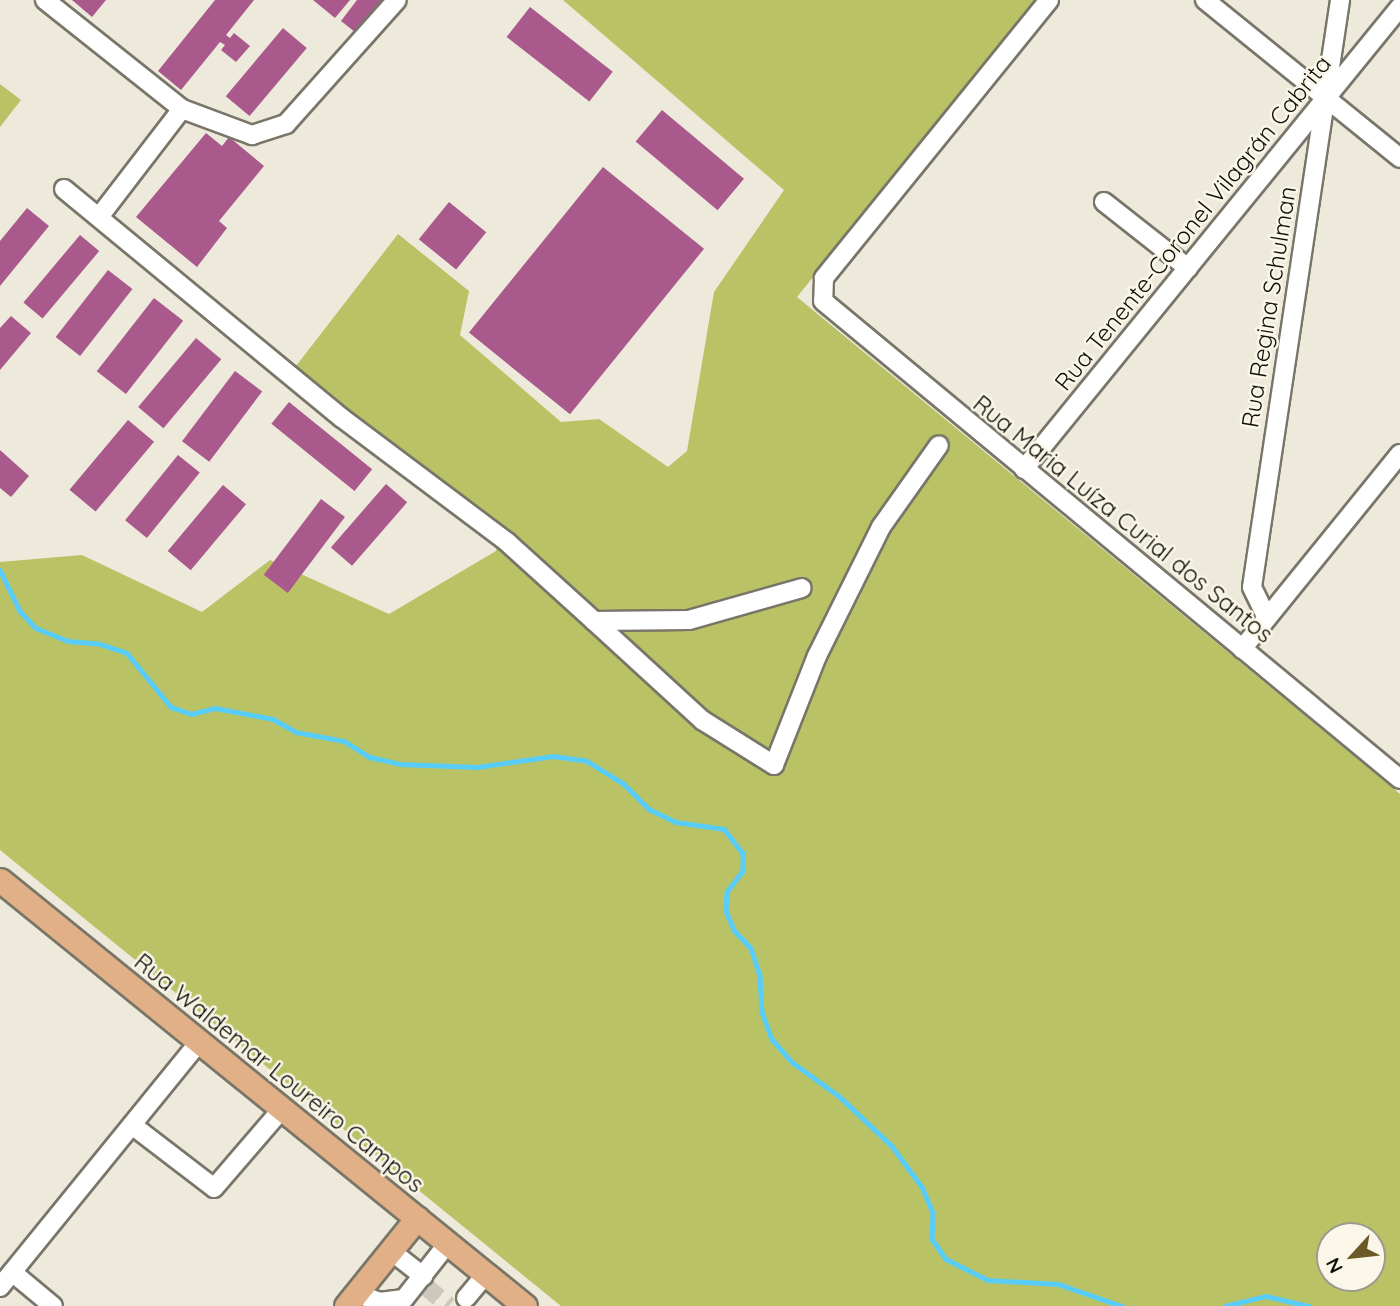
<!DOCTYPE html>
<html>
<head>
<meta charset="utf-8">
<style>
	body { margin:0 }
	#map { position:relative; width:1400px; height:1306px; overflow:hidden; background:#ede9db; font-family:Quicksand,sans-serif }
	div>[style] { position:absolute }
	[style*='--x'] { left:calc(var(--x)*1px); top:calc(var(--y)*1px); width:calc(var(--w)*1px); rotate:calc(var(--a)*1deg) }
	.green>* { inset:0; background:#b9c365 }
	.stream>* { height:4.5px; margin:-2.25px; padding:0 2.25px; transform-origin:2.25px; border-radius:2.25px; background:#58cdf9 }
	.building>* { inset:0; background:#a9598c; transform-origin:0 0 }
	.minor-tunnel>* { height:18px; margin-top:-9px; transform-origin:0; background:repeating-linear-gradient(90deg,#ccc8bc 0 18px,transparent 0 27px) }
	.roads { filter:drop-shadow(2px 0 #797669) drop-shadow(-2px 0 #797669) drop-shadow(0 2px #797669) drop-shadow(0 -2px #797669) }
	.minor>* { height:18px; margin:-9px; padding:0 9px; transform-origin:9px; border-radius:9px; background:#fff }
	.major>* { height:23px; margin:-11.5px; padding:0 11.5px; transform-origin:11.5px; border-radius:11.5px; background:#e1b087 }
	span { translate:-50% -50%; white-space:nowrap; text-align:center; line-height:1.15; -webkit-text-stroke:5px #faf6e8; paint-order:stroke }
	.street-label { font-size:24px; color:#100f0a }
	.north { position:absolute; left:1316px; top:1222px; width:70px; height:70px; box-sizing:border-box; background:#faf6e8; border:2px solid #9c9a8f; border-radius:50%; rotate:243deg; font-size:19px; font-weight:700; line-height:28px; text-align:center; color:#100f0a }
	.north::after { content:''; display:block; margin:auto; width:24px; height:32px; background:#6c5928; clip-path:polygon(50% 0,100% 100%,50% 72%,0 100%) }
</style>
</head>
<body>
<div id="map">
	<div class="green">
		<i style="clip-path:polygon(evenodd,563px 0,1036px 0,797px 297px,1400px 794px,1400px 1306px,561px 1306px,0 850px,0 562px,82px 555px,202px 612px,270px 560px,389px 614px,496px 551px,497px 539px,286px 379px,398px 234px,469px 291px,460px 335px,561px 422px,599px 419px,668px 467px,687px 451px,714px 292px,784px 190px,563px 0,1330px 1236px,1372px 1236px,1372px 1278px,1330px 1278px,1330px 1236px)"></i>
		<i style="clip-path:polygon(0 84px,21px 100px,0 127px)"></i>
	</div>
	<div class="stream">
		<i style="--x:0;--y:570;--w:46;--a:64"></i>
		<i style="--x:20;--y:611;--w:23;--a:47"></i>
		<i style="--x:36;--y:628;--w:35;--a:22"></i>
		<i style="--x:68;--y:641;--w:32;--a:5"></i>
		<i style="--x:100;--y:644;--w:28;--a:18"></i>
		<i style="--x:127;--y:653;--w:70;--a:50.8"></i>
		<i style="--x:171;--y:707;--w:21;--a:19"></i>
		<i style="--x:191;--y:714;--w:25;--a:-14"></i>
		<i style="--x:215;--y:708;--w:59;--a:10.7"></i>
		<i style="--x:273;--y:719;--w:26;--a:29"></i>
		<i style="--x:296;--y:732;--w:49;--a:10.6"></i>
		<i style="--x:344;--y:741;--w:31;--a:32"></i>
		<i style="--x:370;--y:757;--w:31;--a:13"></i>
		<i style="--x:400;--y:764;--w:77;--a:2.2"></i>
		<i style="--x:477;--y:767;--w:77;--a:-8.2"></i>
		<i style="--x:553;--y:756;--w:34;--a:8"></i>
		<i style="--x:587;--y:761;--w:44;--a:31.9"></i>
		<i style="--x:624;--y:784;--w:35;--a:45"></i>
		<i style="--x:649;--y:809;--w:30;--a:26"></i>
		<i style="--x:676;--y:822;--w:49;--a:8.3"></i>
		<i style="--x:724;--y:829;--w:31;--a:52"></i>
		<i style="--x:743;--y:853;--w:18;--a:90"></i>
		<i style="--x:743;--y:871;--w:26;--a:127"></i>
		<i style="--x:727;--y:892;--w:19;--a:93"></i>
		<i style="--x:726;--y:911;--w:21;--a:67"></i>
		<i style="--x:734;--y:930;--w:25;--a:47"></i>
		<i style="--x:751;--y:948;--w:28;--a:72"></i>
		<i style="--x:760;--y:975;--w:37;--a:87"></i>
		<i style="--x:762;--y:1012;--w:29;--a:70"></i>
		<i style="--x:772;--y:1039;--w:30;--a:49"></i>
		<i style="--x:792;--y:1062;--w:58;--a:35.9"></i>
		<i style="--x:839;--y:1096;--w:73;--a:43.3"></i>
		<i style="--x:892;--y:1146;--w:51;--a:53.8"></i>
		<i style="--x:922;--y:1187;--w:28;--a:67"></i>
		<i style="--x:933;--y:1213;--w:26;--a:92"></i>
		<i style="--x:932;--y:1239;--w:24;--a:55"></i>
		<i style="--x:946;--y:1259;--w:47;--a:26.6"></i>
		<i style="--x:988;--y:1280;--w:70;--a:3.3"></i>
		<i style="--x:1058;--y:1284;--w:68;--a:19"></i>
		<i style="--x:1225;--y:1306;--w:42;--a:-13.7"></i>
		<i style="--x:1266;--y:1296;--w:44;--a:13.1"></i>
	</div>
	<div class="building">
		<i style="clip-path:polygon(72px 0,106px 0,92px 17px)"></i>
		<i style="clip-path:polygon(215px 0,254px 0,226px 35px,230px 38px,234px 33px,250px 46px,236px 62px,221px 50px,225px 45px,220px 42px,181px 90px,158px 71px)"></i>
		<i style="clip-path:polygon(313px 0,350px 0,335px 18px)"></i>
		<i style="clip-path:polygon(357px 0,389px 0,360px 36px,341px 21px)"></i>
		<i style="left:530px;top:7px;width:105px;height:38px;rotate:38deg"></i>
		<i style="left:283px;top:28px;width:31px;height:89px;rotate:40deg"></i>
		<i style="left:662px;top:110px;width:107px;height:41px;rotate:40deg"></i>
		<i style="clip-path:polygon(206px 133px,222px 146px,229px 137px,264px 166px,219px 221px,227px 228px,197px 267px,136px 217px)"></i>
		<i style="left:603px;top:167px;width:130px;height:213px;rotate:39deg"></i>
		<i style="left:449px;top:202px;width:48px;height:48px;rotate:39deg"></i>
		<i style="clip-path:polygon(27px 208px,49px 226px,0 286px,0 241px)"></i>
		<i style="left:80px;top:235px;width:25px;height:88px;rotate:40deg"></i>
		<i style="left:108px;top:270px;width:31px;height:85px;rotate:38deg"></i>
		<i style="left:154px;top:298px;width:37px;height:93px;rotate:38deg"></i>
		<i style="clip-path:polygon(11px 316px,31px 333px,0 370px,0 328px)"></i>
		<i style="left:196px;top:338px;width:33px;height:90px;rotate:40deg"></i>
		<i style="left:235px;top:371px;width:34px;height:88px;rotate:37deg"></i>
		<i style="left:289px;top:402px;width:107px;height:28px;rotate:39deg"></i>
		<i style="left:128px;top:420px;width:34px;height:91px;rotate:40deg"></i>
		<i style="clip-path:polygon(0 450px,29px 476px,11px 497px,0 488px)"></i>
		<i style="left:178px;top:455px;width:28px;height:84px;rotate:39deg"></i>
		<i style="left:386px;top:484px;width:28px;height:84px;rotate:41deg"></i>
		<i style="left:223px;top:485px;width:30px;height:86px;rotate:40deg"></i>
		<i style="left:321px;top:499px;width:30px;height:95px;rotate:37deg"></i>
	</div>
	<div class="minor-tunnel">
		<i style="--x:425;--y:1286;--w:31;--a:40"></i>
	</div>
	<div class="roads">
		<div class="minor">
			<i style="--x:45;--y:0;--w:175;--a:38.5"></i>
			<i style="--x:182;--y:109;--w:75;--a:20.4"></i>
			<i style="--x:252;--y:135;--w:36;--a:-18"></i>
			<i style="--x:286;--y:124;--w:166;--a:-48.2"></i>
			<i style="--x:1049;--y:0;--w:358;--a:129"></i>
			<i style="--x:824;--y:278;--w:23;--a:92"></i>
			<i style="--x:823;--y:301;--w:749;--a:39.64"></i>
			<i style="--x:1205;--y:0;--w:251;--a:39"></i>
			<i style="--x:64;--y:189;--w:360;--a:39.5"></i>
			<i style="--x:342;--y:418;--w:206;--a:36.9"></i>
			<i style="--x:507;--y:542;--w:118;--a:42.2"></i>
			<i style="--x:594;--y:621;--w:95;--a:-0.6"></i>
			<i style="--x:689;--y:620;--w:117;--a:-15.8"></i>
			<i style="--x:1104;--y:202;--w:107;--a:38.2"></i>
			<i style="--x:99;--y:217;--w:136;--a:-52.5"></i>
			<i style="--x:1024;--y:469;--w:596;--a:-50.86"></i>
			<i style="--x:1267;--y:618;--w:34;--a:-116"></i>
			<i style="--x:1252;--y:587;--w:594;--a:-81.47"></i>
			<i style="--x:594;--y:621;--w:147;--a:42.5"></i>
			<i style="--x:702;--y:720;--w:85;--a:32"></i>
			<i style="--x:774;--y:765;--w:117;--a:-68.5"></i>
			<i style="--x:817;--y:656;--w:144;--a:-63.6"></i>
			<i style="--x:881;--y:527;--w:100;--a:-54.7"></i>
			<i style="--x:1242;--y:649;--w:251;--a:-51"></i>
			<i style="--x:132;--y:1125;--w:103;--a:37.5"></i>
			<i style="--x:214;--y:1188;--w:104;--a:-49.3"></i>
			<i style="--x:391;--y:1251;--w:41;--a:38"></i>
			<i style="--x:12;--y:1272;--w:53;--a:39.7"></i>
			<i style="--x:0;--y:1287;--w:316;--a:-50.9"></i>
			<i style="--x:356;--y:1293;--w:25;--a:21"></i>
			<i style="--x:379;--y:1302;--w:25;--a:-7"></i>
			<i style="--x:404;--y:1299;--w:71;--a:-51.8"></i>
			<i style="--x:466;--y:1298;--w:31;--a:-50"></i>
		</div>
		<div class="major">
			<i style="--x:0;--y:880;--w:676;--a:39.06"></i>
			<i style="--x:346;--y:1306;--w:113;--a:-51.1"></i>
		</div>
	</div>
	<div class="street-label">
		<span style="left:1193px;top:223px;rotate:-51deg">Rua Tenente-Coronel Vilagrán Cabrita</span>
		<span style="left:1269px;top:307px;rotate:-81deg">Rua Regina Schulman</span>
		<span style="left:1123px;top:519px;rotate:39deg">Rua Maria Luíza Curial dos Santos</span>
		<span style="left:279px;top:1073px;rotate:39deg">Rua Waldemar Loureiro Campos</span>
	</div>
	<div class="north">N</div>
</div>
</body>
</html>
